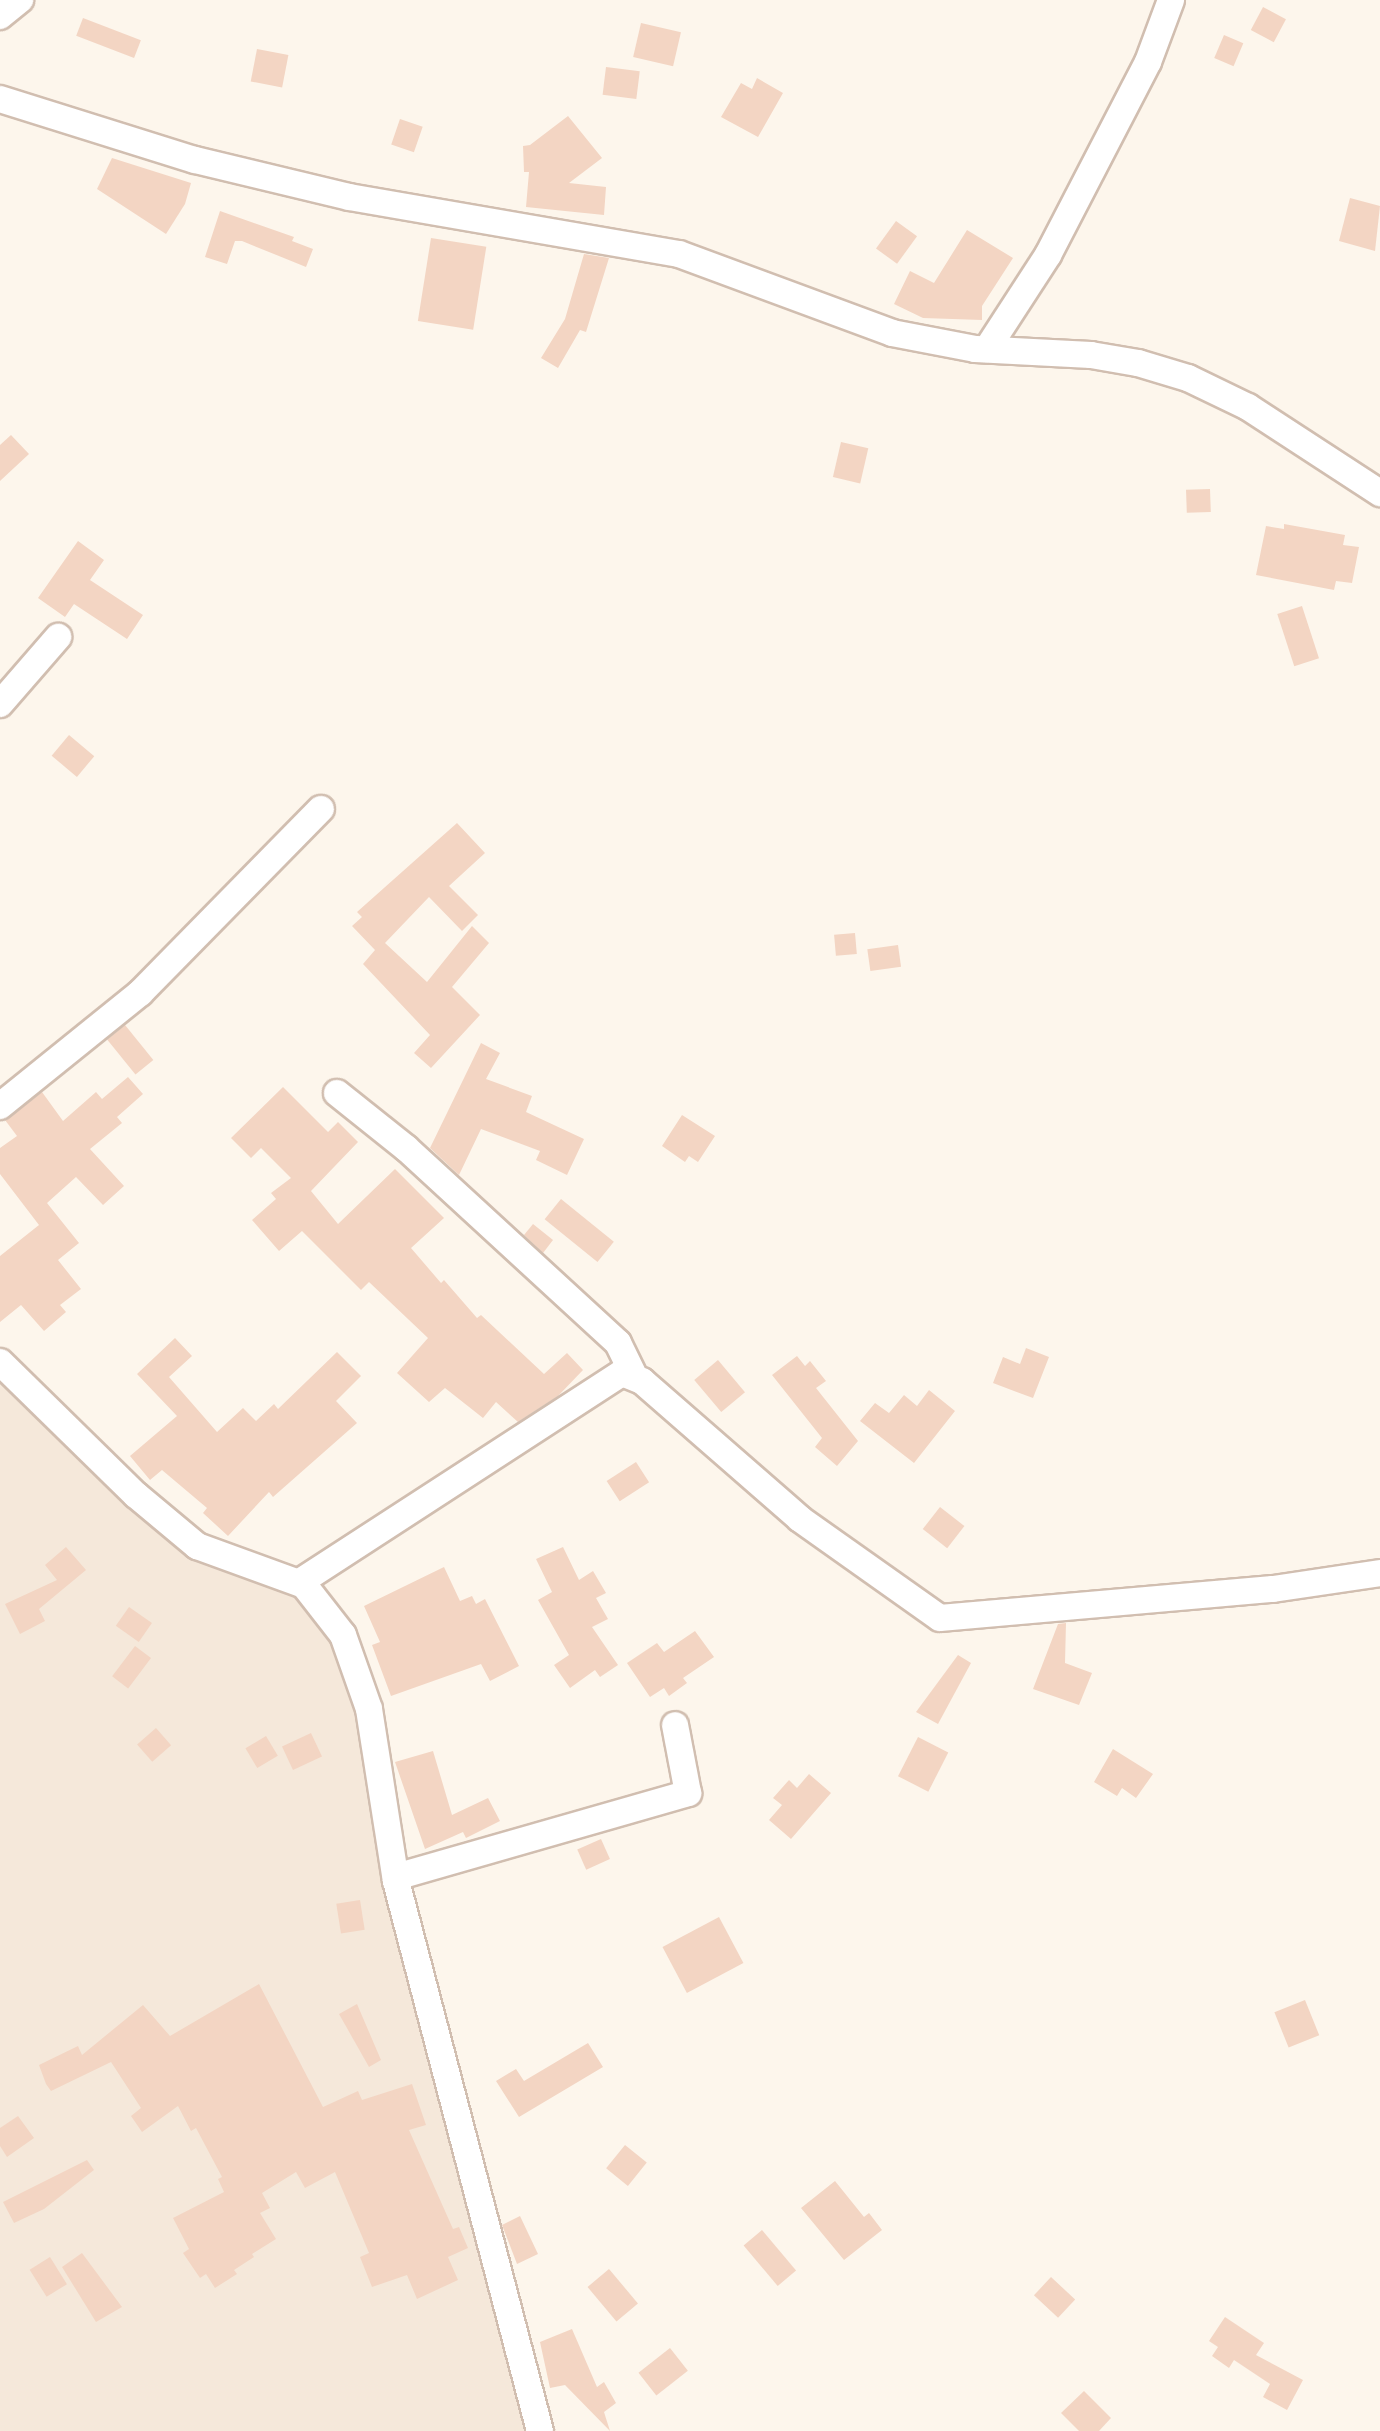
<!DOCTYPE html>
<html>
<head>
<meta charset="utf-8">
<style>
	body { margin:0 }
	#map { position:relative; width:1380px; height:2431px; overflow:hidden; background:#fdf6ec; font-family:Figtree,sans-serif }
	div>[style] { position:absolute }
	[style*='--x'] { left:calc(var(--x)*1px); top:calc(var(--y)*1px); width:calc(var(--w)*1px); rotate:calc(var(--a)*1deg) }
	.residential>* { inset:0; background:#f5e8da }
	.building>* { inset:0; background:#f3d5c3; transform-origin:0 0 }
	.roads { filter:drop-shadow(2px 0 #d1beb0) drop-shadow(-2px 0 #d1beb0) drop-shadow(0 2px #d1beb0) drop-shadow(0 -2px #d1beb0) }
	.street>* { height:26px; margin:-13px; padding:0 13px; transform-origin:13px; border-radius:13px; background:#fff }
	span { translate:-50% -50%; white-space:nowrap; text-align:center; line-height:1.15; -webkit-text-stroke:5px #fffaf3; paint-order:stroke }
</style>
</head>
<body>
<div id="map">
	<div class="residential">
		<i style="clip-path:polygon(0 1367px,137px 1502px,300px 1586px,341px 1638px,536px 2431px,0 2431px)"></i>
	</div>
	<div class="building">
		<i style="left:1263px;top:7px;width:26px;height:26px;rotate:28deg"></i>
		<i style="left:83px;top:18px;width:62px;height:19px;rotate:21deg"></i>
		<i style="left:641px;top:23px;width:41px;height:35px;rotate:13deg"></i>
		<i style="left:1224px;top:35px;width:21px;height:25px;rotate:23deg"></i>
		<i style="left:257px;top:49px;width:32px;height:33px;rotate:11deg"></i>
		<i style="left:606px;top:67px;width:34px;height:28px;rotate:7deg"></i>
		<i style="clip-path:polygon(757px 78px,783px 93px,758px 137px,721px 117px,741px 83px,752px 89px)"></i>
		<i style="clip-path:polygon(568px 116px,602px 158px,569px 183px,606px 187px,604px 215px,526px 207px,529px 172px,524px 172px,523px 146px,530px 145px)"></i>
		<i style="left:400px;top:119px;width:24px;height:27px;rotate:19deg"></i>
		<i style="clip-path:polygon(112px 158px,191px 183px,185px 204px,166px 234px,97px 189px)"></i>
		<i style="clip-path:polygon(1350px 198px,1380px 206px,1375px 251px,1339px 241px)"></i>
		<i style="clip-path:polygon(220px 211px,294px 237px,292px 241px,313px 249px,306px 267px,242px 241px,235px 241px,227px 264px,205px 257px)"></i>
		<i style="left:896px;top:221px;width:26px;height:34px;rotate:36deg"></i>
		<i style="clip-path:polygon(967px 230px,1013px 258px,982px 306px,982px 320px,923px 318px,894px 304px,910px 271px,934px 283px)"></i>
		<i style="left:431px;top:238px;width:56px;height:84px;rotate:9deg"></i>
		<i style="clip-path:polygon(584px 254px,609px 258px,586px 332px,580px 330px,558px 368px,541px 358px,565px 319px)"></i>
		<i style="clip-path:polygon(11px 435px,29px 454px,0 481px,0 445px)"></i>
		<i style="left:841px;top:442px;width:28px;height:36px;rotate:13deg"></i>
		<i style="left:1210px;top:489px;width:23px;height:24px;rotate:88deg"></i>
		<i style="clip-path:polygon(1284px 524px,1345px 535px,1343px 545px,1359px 547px,1352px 583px,1336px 581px,1334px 590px,1256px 575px,1266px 526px,1284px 529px)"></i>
		<i style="clip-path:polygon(78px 541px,104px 560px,90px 580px,143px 615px,127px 639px,74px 604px,65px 617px,38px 598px)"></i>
		<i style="left:1302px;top:606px;width:55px;height:26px;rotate:72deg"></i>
		<i style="left:69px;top:735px;width:33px;height:27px;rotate:40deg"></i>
		<i style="clip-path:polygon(457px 823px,485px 853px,449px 886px,478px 915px,462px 931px,429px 897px,385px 943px,427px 982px,472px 926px,489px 943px,452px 987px,480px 1015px,431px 1068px,414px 1053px,430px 1035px,363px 964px,375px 950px,352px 926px,362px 917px,357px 912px)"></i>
		<i style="left:855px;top:933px;width:21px;height:21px;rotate:85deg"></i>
		<i style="left:898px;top:945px;width:22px;height:31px;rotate:82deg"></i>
		<i style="left:125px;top:1025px;width:45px;height:23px;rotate:51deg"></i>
		<i style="clip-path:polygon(481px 1043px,500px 1053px,486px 1079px,532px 1096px,526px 1112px,584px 1139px,567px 1175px,536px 1160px,540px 1151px,481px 1129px,459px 1175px,430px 1148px)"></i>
		<i style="clip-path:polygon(128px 1077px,143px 1094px,117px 1117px,122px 1123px,90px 1149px,124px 1186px,103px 1205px,76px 1177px,47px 1203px,79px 1243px,58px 1260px,81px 1289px,60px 1305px,66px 1312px,44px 1331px,21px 1305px,0 1322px,0 1256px,39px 1225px,0 1174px,0 1148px,17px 1136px,5px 1120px,42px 1092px,63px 1121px,96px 1092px,102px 1099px)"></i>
		<i style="clip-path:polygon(283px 1087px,328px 1132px,338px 1122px,358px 1142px,311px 1191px,338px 1224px,395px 1169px,444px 1218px,411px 1248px,441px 1283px,444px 1280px,477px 1318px,481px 1315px,544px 1374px,567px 1353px,583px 1370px,558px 1396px,518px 1422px,496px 1402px,483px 1418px,445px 1388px,429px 1402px,397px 1373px,428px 1338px,369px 1282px,361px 1290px,302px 1231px,279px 1251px,252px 1220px,276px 1199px,271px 1193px,291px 1178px,261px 1148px,251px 1158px,231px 1138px)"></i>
		<i style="clip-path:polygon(682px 1115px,715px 1136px,698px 1162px,689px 1156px,685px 1162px,662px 1146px)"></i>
		<i style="left:561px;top:1199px;width:68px;height:26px;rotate:39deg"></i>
		<i style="clip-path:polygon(533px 1224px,553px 1240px,543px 1253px,524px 1235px)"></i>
		<i style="clip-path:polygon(175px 1338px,192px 1356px,169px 1377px,217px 1432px,243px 1408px,256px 1421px,274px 1404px,278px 1409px,337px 1352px,361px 1376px,336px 1401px,357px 1423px,273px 1497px,269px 1492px,228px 1536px,203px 1513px,207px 1508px,162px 1470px,150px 1480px,130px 1456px,177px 1416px,137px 1374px)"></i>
		<i style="clip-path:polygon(1026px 1348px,1049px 1357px,1033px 1398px,993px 1383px,1003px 1357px,1020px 1364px)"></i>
		<i style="clip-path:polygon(797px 1356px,805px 1366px,810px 1361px,826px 1381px,816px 1388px,858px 1441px,837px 1466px,815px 1447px,822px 1438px,772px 1375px)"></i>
		<i style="left:718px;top:1360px;width:42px;height:31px;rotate:50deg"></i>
		<i style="clip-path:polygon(929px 1390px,955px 1411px,914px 1463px,860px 1421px,875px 1403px,889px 1413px,904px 1395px,917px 1406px)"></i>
		<i style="left:636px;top:1462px;width:24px;height:35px;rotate:57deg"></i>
		<i style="left:940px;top:1507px;width:31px;height:28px;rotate:38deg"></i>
		<i style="clip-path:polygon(66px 1547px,86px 1570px,39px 1609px,45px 1621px,20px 1634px,5px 1604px,57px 1580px,45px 1565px)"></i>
		<i style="clip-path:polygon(563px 1547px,579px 1580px,593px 1571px,606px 1593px,596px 1598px,608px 1619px,592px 1627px,618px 1665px,600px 1677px,595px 1670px,570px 1688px,554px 1665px,569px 1655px,538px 1600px,552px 1592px,536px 1559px)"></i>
		<i style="clip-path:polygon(444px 1567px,460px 1601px,472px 1596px,476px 1604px,485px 1599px,519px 1666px,490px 1681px,481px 1664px,391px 1696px,372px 1645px,380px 1642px,364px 1606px)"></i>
		<i style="left:129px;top:1607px;width:28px;height:23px;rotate:35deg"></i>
		<i style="clip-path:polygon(1066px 1623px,1065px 1663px,1092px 1673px,1079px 1705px,1033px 1689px,1058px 1624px)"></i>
		<i style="clip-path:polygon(695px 1631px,714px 1657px,683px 1678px,687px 1683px,669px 1696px,664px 1688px,650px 1697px,627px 1663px,657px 1643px,664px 1652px)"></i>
		<i style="left:135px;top:1646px;width:20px;height:38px;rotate:37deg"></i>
		<i style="clip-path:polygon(958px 1655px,971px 1663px,938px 1724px,916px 1712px)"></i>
		<i style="left:156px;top:1728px;width:23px;height:25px;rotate:49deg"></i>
		<i style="left:311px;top:1733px;width:26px;height:32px;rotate:65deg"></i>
		<i style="left:266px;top:1736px;width:23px;height:24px;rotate:59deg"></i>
		<i style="left:918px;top:1737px;width:34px;height:44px;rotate:27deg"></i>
		<i style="clip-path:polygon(1113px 1749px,1153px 1774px,1136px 1798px,1122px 1788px,1117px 1796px,1094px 1782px)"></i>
		<i style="clip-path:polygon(433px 1751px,452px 1815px,488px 1798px,500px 1821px,466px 1838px,463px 1832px,425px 1849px,395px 1762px)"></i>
		<i style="clip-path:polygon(809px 1774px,831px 1793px,791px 1839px,769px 1820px,782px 1805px,773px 1798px,789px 1780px,797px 1788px)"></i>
		<i style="left:601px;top:1839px;width:22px;height:26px;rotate:66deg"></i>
		<i style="left:360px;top:1900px;width:30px;height:24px;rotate:81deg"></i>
		<i style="left:719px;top:1917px;width:52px;height:64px;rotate:62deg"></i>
		<i style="clip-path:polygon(259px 1984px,323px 2107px,358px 2091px,362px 2100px,412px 2084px,426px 2125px,409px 2130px,453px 2229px,459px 2227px,468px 2248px,448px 2257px,458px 2280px,417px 2299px,407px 2275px,372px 2287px,360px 2257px,369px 2253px,335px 2172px,305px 2188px,296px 2172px,262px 2193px,270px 2208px,260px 2213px,276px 2239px,252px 2254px,254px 2257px,234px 2270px,237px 2274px,215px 2288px,206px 2274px,200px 2278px,183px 2253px,189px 2249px,173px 2218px,224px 2192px,218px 2179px,222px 2177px,196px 2128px,191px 2131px,178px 2106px,142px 2132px,131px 2116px,141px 2108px,111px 2062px,51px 2091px,46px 2084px,39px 2065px,78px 2046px,82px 2055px,143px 2005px,170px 2036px)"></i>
		<i style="left:1305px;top:2000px;width:38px;height:33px;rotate:68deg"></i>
		<i style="clip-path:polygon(357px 2004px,381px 2060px,369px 2067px,339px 2014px)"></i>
		<i style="clip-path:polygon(588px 2043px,603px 2067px,519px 2117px,496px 2081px,516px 2069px,524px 2081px)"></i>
		<i style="clip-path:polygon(18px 2116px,34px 2138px,7px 2157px,0 2146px,0 2128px)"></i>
		<i style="left:625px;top:2145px;width:28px;height:30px;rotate:39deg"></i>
		<i style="clip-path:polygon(87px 2160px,94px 2170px,44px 2209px,14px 2223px,3px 2202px)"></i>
		<i style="clip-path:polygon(835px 2181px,864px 2217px,869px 2213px,882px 2230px,844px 2260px,801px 2208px)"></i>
		<i style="clip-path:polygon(520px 2216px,538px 2254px,517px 2264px,502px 2225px)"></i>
		<i style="left:762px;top:2230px;width:53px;height:24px;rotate:50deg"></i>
		<i style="clip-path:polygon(82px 2253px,122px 2307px,96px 2322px,62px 2267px)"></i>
		<i style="left:50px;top:2257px;width:32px;height:24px;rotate:58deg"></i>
		<i style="left:609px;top:2269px;width:45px;height:28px;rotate:50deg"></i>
		<i style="left:1051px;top:2277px;width:33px;height:25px;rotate:43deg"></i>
		<i style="clip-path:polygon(1225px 2317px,1264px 2343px,1256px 2355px,1303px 2380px,1287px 2410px,1263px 2397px,1270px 2384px,1234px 2360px,1229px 2368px,1212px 2356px,1218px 2347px,1209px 2341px)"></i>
		<i style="clip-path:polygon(572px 2329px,597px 2387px,604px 2382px,616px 2403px,604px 2412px,610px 2431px,565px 2385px,550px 2388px,540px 2342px)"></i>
		<i style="left:670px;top:2348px;width:29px;height:40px;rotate:52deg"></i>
		<i style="clip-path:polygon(1084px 2391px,1111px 2418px,1099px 2431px,1079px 2431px,1061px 2413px)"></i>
	</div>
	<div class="roads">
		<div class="street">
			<i style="--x:0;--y:16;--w:26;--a:-39"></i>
			<i style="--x:0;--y:99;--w:204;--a:17.4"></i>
			<i style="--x:195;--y:160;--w:158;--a:13.5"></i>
			<i style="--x:349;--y:197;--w:335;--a:9.8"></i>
			<i style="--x:679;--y:254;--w:227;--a:20.3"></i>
			<i style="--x:892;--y:333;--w:85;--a:10.9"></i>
			<i style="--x:975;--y:349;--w:116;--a:3"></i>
			<i style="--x:1091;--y:355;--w:48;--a:9.7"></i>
			<i style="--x:1138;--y:363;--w:52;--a:16.7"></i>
			<i style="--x:1188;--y:378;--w:67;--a:25.8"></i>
			<i style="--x:1248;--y:407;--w:158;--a:33.1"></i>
			<i style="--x:987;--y:349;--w:112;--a:-57"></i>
			<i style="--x:1048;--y:255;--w:217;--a:-62.6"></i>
			<i style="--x:1148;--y:62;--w:66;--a:-69.6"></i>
			<i style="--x:0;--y:704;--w:89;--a:-49.1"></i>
			<i style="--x:337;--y:1093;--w:88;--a:38.6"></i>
			<i style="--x:406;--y:1148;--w:288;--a:42.6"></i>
			<i style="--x:618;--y:1343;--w:34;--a:64"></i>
			<i style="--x:0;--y:1106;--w:180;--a:-38.9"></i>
			<i style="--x:140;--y:993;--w:258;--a:-45.5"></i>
			<i style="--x:0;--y:1362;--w:190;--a:44.4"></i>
			<i style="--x:136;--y:1495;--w:80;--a:39.9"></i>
			<i style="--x:197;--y:1546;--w:114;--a:20"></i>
			<i style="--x:304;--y:1585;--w:63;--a:52"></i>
			<i style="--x:343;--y:1635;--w:78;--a:70.6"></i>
			<i style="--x:369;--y:1709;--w:174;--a:81.1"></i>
			<i style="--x:396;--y:1881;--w:569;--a:75.33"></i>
			<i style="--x:300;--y:1582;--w:384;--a:-33"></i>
			<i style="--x:622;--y:1373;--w:22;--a:22"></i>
			<i style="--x:642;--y:1381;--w:210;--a:41.1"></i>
			<i style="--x:800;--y:1519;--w:171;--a:35.3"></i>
			<i style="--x:940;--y:1618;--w:334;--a:-5"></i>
			<i style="--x:1273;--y:1589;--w:108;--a:-8.5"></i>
			<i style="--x:396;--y:1877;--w:304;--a:-16"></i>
			<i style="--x:688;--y:1793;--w:69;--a:-100.8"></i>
		</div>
	</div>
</div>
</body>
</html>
